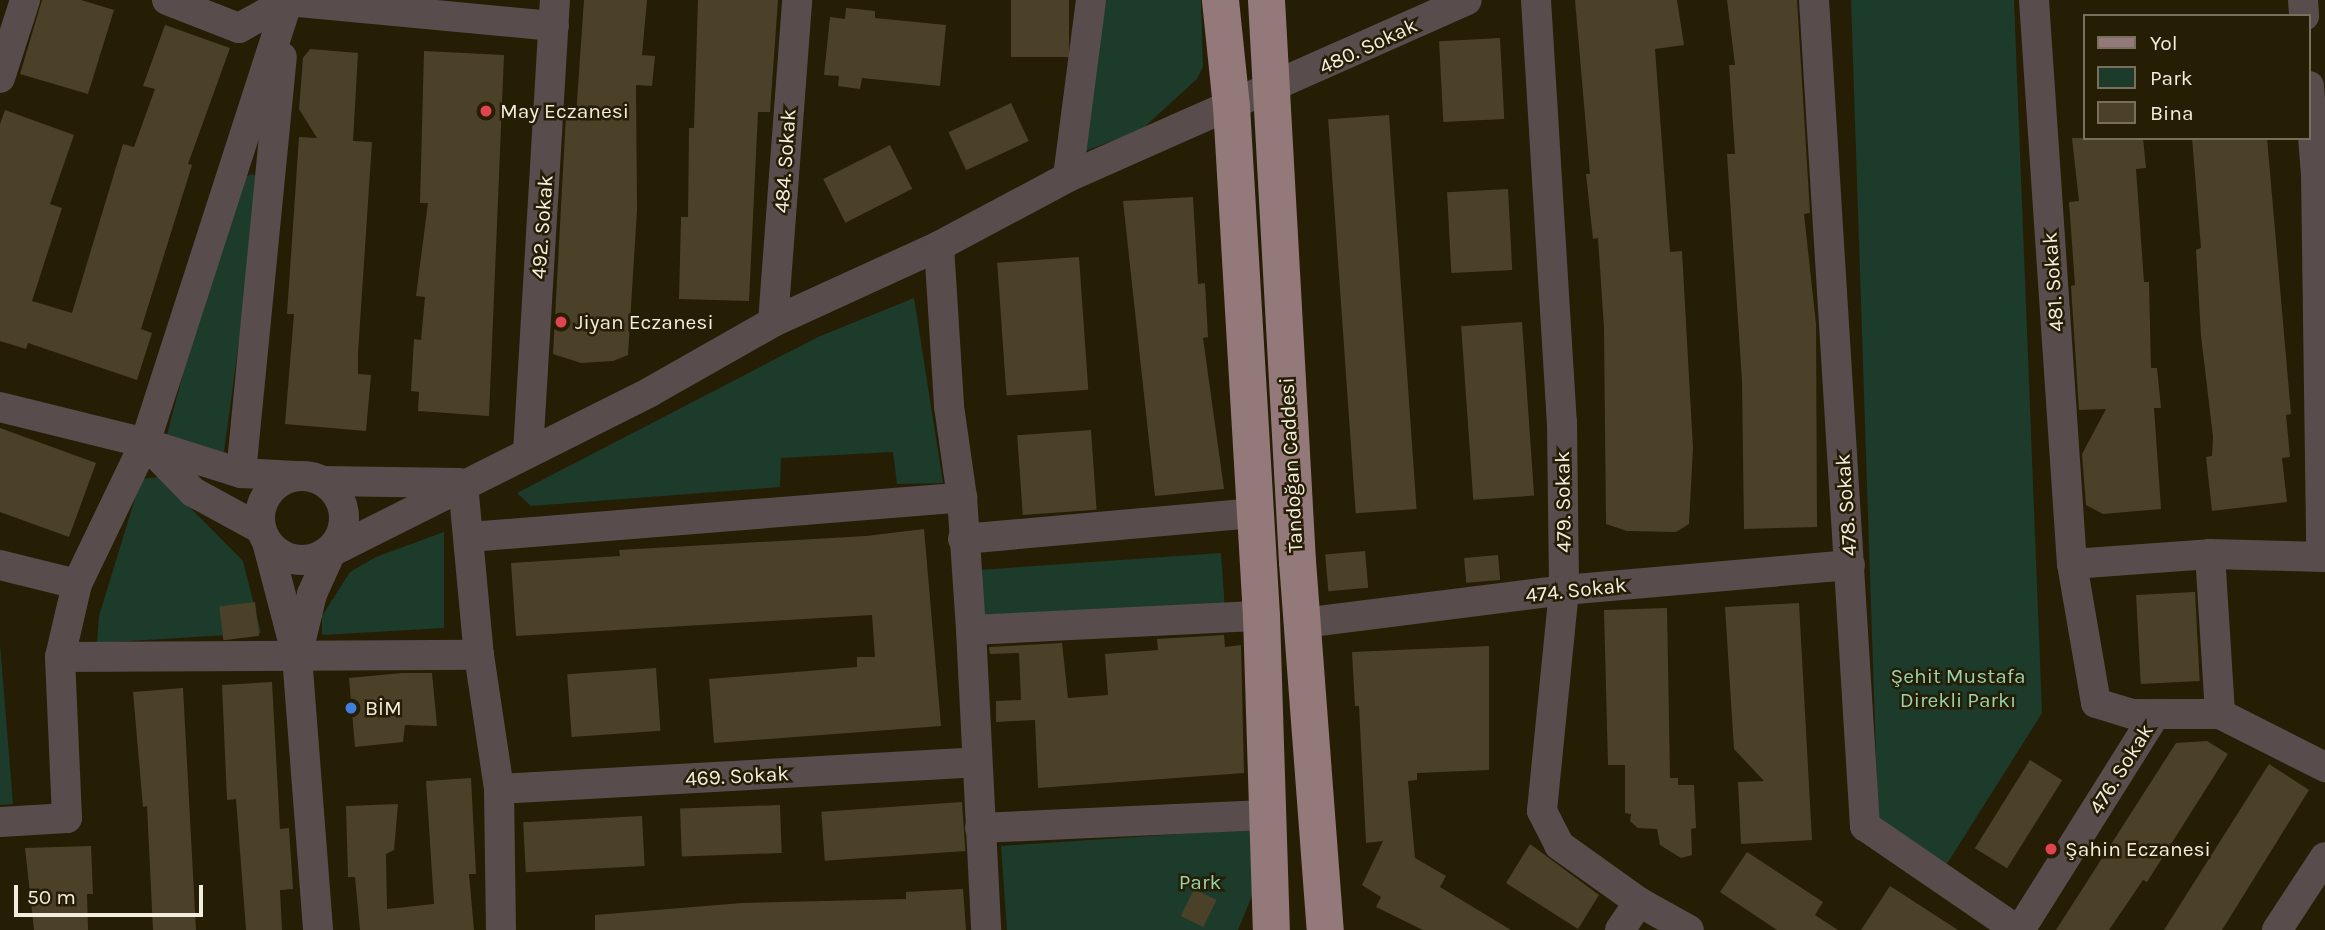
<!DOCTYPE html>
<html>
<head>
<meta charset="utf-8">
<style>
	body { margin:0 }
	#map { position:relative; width:2325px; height:930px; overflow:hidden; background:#261d05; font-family:Karla,sans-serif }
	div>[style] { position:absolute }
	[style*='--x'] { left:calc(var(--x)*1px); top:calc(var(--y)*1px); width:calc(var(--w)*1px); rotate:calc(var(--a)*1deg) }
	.green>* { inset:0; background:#1d3b2a; transform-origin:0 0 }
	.building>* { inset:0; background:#4b4129; transform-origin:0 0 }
	.minor>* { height:30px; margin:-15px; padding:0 15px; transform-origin:15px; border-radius:15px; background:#594c4c }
	.minor>.ring { margin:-15px; padding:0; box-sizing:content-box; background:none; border:30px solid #594c4c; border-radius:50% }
	.major>* { height:37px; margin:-18.5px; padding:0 18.5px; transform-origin:18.5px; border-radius:18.5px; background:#94797a }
	.dots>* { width:19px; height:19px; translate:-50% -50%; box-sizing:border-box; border:4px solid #261d05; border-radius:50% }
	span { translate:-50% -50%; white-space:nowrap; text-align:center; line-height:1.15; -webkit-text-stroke:5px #261d05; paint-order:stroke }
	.street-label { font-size:21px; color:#f3eddf }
	.poi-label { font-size:21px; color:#f3eddf }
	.left { translate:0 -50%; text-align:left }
	.park-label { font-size:21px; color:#96d3ae }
	.legend { position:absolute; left:2083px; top:14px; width:228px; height:126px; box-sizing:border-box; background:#261d05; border:2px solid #78705c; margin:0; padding:9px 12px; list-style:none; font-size:21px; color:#f3eddf }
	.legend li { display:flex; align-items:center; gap:14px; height:35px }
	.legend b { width:35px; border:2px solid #78705c }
	.scale { position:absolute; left:14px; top:885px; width:189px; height:32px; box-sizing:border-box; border:4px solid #f3eddf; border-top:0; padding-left:9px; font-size:21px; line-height:24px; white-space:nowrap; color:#f3eddf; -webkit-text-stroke:5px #261d05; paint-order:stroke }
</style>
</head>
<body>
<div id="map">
	<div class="green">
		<i style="clip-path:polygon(1103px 0,1201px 0,1203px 67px,1197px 79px,1142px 129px,1083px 152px)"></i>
		<i style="clip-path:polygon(1851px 0,2014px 0,2042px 713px,1945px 867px,1878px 817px)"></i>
		<i style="clip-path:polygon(252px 174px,261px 179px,224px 452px,167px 435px,233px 182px)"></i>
		<i style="clip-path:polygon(914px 298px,943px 483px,897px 484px,893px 452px,781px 458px,780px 487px,531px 506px,517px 493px,818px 337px)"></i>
		<i style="clip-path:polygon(160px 477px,243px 561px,261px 633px,97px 643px,99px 616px,141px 479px)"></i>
		<i style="clip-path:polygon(444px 532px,444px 628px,322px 635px,322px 616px,350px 572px,376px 557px)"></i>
		<i style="left:1221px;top:553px;width:57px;height:243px;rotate:86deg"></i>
		<i style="clip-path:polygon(0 644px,13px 804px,0 805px)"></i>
		<i style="clip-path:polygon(1253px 829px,1252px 896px,1238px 930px,1007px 930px,1001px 846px)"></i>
	</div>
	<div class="building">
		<i style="clip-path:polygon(42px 0,81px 0,114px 10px,88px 94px,20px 74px)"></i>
		<i style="clip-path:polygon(584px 0,647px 0,642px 55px,655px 56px,652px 86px,636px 85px,637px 210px,628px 355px,613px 361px,581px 363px,553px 354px,566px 115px,576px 115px)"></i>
		<i style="clip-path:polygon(698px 0,778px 0,770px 112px,758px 112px,749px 301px,679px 299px,681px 217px,688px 217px,689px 128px,694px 128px)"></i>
		<i style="left:1011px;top:0;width:58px;height:57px"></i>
		<i style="clip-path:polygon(1575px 0,1677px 0,1684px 45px,1655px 49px,1670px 252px,1682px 251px,1693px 448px,1689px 524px,1676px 532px,1627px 531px,1606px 524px,1604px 328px,1598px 238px,1593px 239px,1586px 174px,1590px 174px)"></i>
		<i style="clip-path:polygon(1727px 0,1797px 0,1810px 213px,1804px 214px,1816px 324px,1817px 527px,1744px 529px,1742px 381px,1727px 154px,1735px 154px,1729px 65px,1735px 65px)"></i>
		<i style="clip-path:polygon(846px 8px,875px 11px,875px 18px,946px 25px,940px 86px,862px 78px,860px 89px,838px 86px,839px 76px,824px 75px,830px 17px,845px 19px)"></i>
		<i style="clip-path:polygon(165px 25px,230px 48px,188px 164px,192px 165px,141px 329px,152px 333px,137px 380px,28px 343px,26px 349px,0 341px,0 124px,5px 110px,74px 135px,50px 204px,62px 208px,32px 301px,72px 313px,123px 144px,134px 147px,155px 89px,143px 86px)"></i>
		<i style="left:1500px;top:38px;width:81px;height:61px;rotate:87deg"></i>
		<i style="clip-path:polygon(310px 49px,358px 53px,353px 141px,372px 142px,358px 353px,358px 374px,371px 375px,366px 431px,285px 424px,294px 314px,287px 314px,299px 137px,317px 138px,299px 109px,303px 58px)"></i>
		<i style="clip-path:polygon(424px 51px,504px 55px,489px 416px,418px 411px,419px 392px,411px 391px,414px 339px,421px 340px,425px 297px,416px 296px,428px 203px,420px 203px)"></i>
		<i style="left:1011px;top:103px;width:42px;height:69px;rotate:65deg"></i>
		<i style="left:1389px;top:115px;width:395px;height:61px;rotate:86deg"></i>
		<i style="clip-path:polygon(2072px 138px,2143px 138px,2146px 168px,2136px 169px,2144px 282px,2149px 282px,2151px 368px,2157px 368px,2161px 408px,2154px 408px,2161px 509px,2103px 514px,2086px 505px,2082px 454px,2106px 409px,2079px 410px,2071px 286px,2075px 285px,2069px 202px,2079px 201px)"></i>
		<i style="clip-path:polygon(2192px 138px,2267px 138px,2291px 414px,2286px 415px,2290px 457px,2282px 458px,2287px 502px,2212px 511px,2206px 457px,2212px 456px,2213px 437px,2201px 336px,2196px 250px,2201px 248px)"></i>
		<i style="left:890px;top:145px;width:49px;height:75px;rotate:63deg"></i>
		<i style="left:1508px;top:189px;width:81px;height:61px;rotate:87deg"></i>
		<i style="clip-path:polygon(1193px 197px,1198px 284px,1205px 283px,1208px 337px,1203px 338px,1224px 489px,1155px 496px,1123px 201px)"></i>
		<i style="left:1079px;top:257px;width:133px;height:82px;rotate:86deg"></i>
		<i style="left:1522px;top:322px;width:174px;height:61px;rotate:86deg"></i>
		<i style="clip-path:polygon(0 428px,96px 463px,69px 537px,0 512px)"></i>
		<i style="left:1091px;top:430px;width:80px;height:74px;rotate:86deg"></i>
		<i style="clip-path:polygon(924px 529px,941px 726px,714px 743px,709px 679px,857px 667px,857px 657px,875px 657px,872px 615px,516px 636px,511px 563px,620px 556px,619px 550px,866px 536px)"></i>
		<i style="left:1365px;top:551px;width:37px;height:40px;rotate:85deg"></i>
		<i style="left:1498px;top:555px;width:25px;height:34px;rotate:85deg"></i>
		<i style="left:2195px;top:592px;width:89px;height:59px;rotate:87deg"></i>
		<i style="left:255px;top:602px;width:34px;height:36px;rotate:83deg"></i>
		<i style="clip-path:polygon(1799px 603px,1812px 840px,1741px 844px,1738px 782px,1764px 781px,1734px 749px,1725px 607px)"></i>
		<i style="clip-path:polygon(1667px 608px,1670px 778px,1678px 778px,1678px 785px,1694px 785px,1696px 828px,1691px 829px,1692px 855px,1681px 858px,1660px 845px,1657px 829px,1638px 828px,1630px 821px,1631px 814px,1625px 813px,1625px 765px,1608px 765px,1604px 610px)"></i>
		<i style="clip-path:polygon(1224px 635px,1225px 647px,1241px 645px,1244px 773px,1038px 788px,1035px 720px,996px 722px,996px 701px,1021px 700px,1019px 653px,990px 654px,989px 647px,1062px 643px,1068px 698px,1108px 695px,1105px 654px,1158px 650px,1157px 639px)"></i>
		<i style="clip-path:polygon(1489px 646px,1489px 770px,1417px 773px,1417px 780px,1408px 781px,1415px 858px,1446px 876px,1440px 887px,1511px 930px,1423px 930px,1376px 907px,1381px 897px,1362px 885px,1383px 841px,1366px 843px,1359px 706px,1355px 706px,1352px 652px)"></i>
		<i style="left:656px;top:668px;width:63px;height:89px;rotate:86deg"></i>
		<i style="clip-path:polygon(402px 673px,432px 673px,437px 726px,405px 725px,403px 742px,355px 747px,349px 678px)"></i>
		<i style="clip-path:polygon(272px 682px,280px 829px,289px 828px,293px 889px,280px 890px,282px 930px,246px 930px,236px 799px,227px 800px,222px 685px)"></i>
		<i style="clip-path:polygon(183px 688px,196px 930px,153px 930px,147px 806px,143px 807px,133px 692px)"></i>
		<i style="clip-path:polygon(2207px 741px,2228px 754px,2147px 882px,2143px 880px,2109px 930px,2056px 930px,2176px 743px)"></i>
		<i style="left:2030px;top:760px;width:38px;height:104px;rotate:32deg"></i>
		<i style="clip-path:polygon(2269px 764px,2309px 790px,2222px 930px,2164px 930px)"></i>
		<i style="clip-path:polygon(471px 778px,476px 874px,469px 874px,474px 930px,360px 930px,355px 877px,348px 877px,346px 806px,398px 804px,394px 850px,386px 854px,387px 909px,434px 904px,426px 781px)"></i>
		<i style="left:962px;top:802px;width:49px;height:141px;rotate:86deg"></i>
		<i style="left:780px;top:805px;width:48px;height:100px;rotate:88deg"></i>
		<i style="left:642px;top:816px;width:50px;height:119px;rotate:87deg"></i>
		<i style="clip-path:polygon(1530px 844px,1599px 895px,1578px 929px,1506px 883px)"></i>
		<i style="clip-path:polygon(91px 846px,93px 894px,87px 894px,88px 930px,34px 930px,25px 848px)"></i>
		<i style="clip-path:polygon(1747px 852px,1823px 902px,1815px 915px,1838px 930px,1777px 930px,1720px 892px)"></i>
		<i style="clip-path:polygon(1890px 886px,1958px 930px,1861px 930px)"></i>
		<i style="clip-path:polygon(963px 889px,966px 930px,595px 930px,595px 915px,742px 903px,906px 899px,906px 892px)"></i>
		<i style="left:1194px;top:889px;width:25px;height:30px;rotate:26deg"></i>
	</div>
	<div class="minor">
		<i style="--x:167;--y:0;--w:77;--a:21.3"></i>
		<i style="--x:239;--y:28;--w:56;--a:-28.9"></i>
		<i style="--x:288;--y:1;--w:267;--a:5.4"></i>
		<i style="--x:1536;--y:0;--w:423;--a:86.5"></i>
		<i style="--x:1562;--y:422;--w:168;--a:89.3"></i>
		<i style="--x:1564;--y:590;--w:222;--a:95.7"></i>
		<i style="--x:1542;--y:811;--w:38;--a:63"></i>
		<i style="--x:1559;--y:845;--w:98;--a:35.5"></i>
		<i style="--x:1639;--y:902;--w:57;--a:29.2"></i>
		<i style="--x:1814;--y:0;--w:828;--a:86.47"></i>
		<i style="--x:1865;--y:826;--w:184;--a:34.4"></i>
		<i style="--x:2034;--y:0;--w:565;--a:86.15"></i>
		<i style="--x:2072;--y:564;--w:141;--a:80.2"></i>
		<i style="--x:2096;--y:703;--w:39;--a:17"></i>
		<i style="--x:2133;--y:714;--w:87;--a:0"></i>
		<i style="--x:2220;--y:714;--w:118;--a:26.8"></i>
		<i style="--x:2303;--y:0;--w:16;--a:86"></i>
		<i style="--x:0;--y:78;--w:82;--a:-72.2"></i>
		<i style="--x:2309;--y:86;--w:88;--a:85.5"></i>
		<i style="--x:2316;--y:174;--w:380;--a:89.2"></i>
		<i style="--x:1068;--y:177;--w:178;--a:-82.6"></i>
		<i style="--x:939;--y:246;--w:160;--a:86.4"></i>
		<i style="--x:949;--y:406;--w:92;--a:81.9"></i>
		<i style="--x:962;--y:497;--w:133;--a:86.1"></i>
		<i style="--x:971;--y:630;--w:300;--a:87.1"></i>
		<i style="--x:773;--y:322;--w:323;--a:-85.7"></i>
		<i style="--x:0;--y:407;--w:149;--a:13.9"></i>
		<i style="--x:145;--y:443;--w:101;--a:17.4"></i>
		<i style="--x:241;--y:473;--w:55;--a:3.1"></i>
		<i style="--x:147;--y:445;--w:66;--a:45.6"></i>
		<i style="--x:193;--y:492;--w:77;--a:28.6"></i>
		<i style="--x:528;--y:453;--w:454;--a:-86.6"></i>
		<i style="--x:241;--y:473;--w:418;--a:-84.4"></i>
		<i class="ring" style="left:260px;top:476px;width:54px;height:54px"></i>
		<i style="--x:322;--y:481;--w:137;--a:0.8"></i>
		<i style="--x:463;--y:484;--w:172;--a:84.7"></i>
		<i style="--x:470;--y:537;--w:494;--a:-4.6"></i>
		<i style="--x:963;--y:539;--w:294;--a:-5.1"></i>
		<i style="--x:267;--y:542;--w:118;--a:75.3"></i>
		<i style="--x:297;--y:656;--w:275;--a:85.6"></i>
		<i style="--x:2210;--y:554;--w:160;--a:86.4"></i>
		<i style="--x:2072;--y:564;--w:138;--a:-4.1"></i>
		<i style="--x:2210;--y:554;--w:115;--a:1.5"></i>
		<i style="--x:0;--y:565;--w:79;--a:13.9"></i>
		<i style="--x:1303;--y:623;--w:263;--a:-7.2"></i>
		<i style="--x:1564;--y:590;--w:287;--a:-5"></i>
		<i style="--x:971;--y:630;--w:290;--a:-2.8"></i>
		<i style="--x:297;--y:656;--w:64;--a:-76.4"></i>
		<i style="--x:312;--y:594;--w:46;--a:-65.7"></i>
		<i style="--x:331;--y:552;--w:357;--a:-26.6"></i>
		<i style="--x:650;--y:392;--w:142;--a:-29.6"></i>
		<i style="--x:773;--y:322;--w:183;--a:-24.6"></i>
		<i style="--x:939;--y:246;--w:146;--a:-28.1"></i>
		<i style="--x:1068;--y:177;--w:436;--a:-23.9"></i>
		<i style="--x:60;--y:657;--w:419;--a:-0.3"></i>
		<i style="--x:479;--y:655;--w:135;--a:81.5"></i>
		<i style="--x:499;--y:789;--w:141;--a:89.2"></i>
		<i style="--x:499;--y:789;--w:478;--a:-3.2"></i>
		<i style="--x:0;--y:822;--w:67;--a:-3.4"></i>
		<i style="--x:67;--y:818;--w:161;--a:-92.5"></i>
		<i style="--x:60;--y:657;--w:75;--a:-76.9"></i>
		<i style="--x:77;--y:584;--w:157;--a:-64.3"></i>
		<i style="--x:145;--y:443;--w:466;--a:-72.1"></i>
		<i style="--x:980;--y:828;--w:290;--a:-2.6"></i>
		<i style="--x:1620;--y:930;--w:34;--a:-56"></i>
		<i style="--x:2020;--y:930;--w:254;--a:-57.9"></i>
		<i style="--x:2277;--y:930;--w:87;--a:-56.7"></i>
	</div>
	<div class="major">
		<i style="--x:1220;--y:0;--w:107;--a:84.1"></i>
		<i style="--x:1231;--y:106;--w:511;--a:86.63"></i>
		<i style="--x:1261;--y:616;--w:314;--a:88.2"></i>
		<i style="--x:1266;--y:0;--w:562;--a:86.84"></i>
		<i style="--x:1297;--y:561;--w:370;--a:85.7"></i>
	</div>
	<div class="dots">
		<i style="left:486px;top:111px;background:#e0444e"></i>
		<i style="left:561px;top:322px;background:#e0444e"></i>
		<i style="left:351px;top:708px;background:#3f7fe0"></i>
		<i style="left:2051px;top:849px;background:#e0444e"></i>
	</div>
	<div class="street-label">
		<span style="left:1368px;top:46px;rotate:-25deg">480. Sokak</span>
		<span style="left:785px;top:161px;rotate:-86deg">484. Sokak</span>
		<span style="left:542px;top:227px;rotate:-86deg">492. Sokak</span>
		<span style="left:2053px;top:282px;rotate:-94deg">481. Sokak</span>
		<span style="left:1291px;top:465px;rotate:-93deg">Tandoğan Caddesi</span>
		<span style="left:1563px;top:502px;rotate:-91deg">479. Sokak</span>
		<span style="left:1846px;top:505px;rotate:-94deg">478. Sokak</span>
		<span style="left:1576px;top:590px;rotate:-6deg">474. Sokak</span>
		<span style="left:2121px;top:769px;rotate:-58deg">476. Sokak</span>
		<span style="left:737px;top:776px;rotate:-3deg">469. Sokak</span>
	</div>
	<div class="poi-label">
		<span class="left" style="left:500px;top:111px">May Eczanesi</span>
		<span class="left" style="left:575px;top:322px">Jiyan Eczanesi</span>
		<span class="left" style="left:365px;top:708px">BİM</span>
		<span class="left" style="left:2065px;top:849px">Şahin Eczanesi</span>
	</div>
	<div class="park-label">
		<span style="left:1958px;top:688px">Şehit Mustafa<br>Direkli Parkı</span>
		<span style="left:1200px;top:882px">Park</span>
	</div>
	<ul class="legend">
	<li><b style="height:9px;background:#94797a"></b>Yol</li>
	<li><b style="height:19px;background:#1d3b2a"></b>Park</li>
	<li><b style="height:19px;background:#4b4129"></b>Bina</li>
	</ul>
	<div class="scale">50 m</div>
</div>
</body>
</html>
